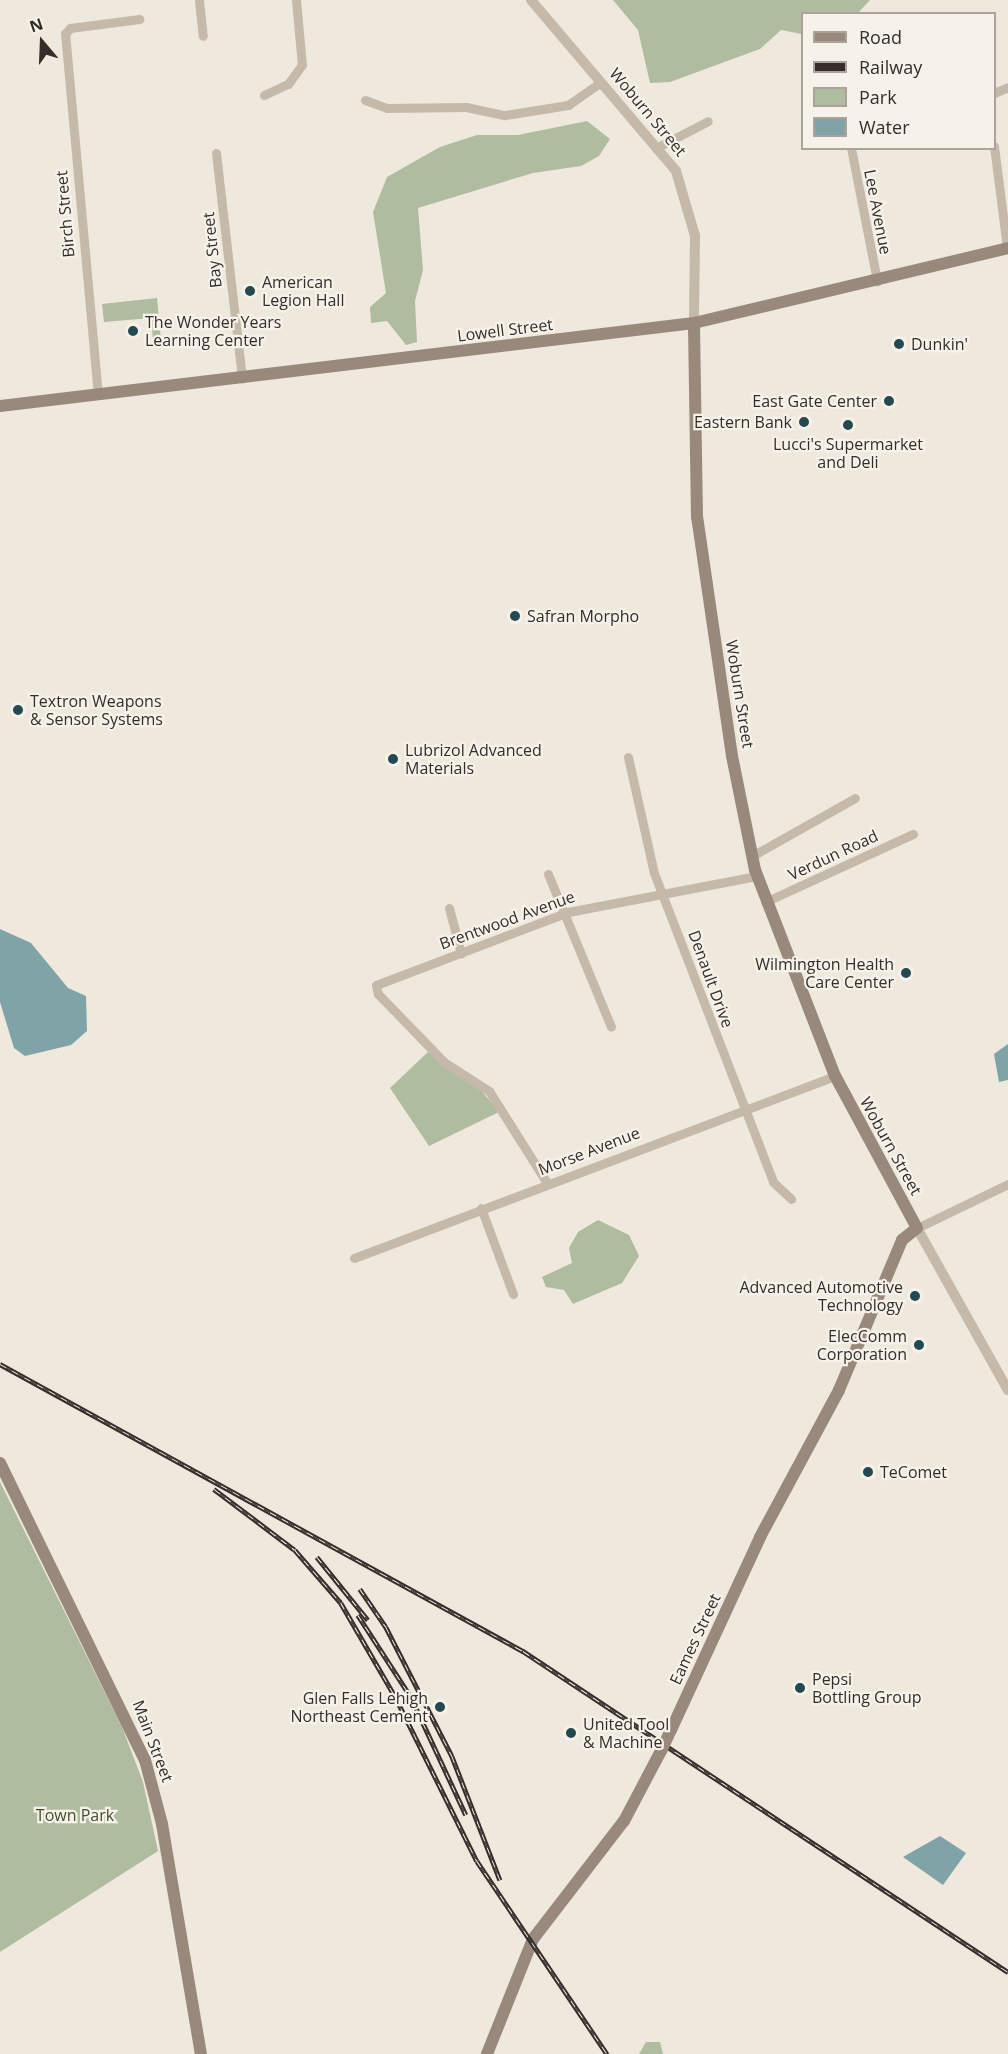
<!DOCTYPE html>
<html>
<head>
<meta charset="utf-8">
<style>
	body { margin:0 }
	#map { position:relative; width:1008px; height:2054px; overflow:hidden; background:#efe8dd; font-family:"Open Sans",sans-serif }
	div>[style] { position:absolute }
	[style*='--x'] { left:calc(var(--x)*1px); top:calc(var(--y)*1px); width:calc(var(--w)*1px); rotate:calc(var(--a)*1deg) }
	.green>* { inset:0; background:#b0bc9f }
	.water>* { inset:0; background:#80a3a8 }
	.minor>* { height:9px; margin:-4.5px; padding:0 4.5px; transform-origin:4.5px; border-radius:4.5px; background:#c5b9aa }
	.tertiary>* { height:10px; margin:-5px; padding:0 5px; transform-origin:5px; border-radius:5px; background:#c5b9aa }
	.secondary>* { height:12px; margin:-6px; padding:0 6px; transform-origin:6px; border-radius:6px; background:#99897c }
	.rail>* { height:4.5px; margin-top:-2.25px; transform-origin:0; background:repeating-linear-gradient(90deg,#f7f2e9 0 7px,#342d29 0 14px); box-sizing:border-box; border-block:2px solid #342d29 }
	.secondary-bridge>* { height:12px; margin:-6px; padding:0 6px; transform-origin:6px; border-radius:6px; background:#99897c }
	.dots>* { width:16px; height:16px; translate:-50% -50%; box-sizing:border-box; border:3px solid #f7f2e9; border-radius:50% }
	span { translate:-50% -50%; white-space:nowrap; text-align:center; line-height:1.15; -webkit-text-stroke:4.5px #f7f2e9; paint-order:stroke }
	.street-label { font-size:16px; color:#342d29 }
	.poi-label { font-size:16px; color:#342d29 }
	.left { translate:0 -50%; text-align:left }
	.right { translate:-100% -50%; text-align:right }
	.park-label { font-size:16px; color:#414f30 }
	.legend { position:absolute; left:801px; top:12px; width:195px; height:138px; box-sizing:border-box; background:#f7f2e9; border:2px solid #a9a39c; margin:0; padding:8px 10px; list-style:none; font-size:18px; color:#342d29 }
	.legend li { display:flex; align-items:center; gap:12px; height:30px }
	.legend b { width:30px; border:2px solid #a9a39c }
	.north { position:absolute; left:12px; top:12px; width:60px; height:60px; -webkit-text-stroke:4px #f7f2e9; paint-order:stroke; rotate:341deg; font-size:16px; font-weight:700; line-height:24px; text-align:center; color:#342d29 }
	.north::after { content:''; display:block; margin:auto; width:21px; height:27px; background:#342d29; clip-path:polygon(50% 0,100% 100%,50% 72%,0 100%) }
</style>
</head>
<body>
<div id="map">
	<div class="green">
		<i style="clip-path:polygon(613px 0,870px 0,858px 13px,802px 14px,802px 34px,781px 30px,760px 49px,670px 82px,650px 83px,638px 30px)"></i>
		<i style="clip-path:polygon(587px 121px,610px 139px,599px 156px,581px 166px,533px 173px,418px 208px,423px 270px,415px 301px,417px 342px,406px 345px,387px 321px,371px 323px,370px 307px,386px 293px,373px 212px,387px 177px,440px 147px,477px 135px,518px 135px)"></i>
		<i style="clip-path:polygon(157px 298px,161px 340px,153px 340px,151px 318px,104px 322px,102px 304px)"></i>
		<i style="clip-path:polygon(428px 1052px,476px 1084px,499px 1112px,429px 1146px,390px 1088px)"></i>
		<i style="clip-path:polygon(598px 1220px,629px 1235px,639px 1256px,622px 1283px,573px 1304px,564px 1290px,546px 1287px,542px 1277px,572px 1263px,569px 1248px,578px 1232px)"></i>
		<i style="clip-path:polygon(0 1482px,122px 1727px,143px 1782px,158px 1851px,0 1952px)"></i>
		<i style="clip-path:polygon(646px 2042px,660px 2042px,663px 2054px,639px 2054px)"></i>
	</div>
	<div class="water">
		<i style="clip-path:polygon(0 929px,31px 943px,68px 988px,86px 996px,87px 1031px,71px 1045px,25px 1056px,14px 1048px,0 1002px)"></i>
		<i style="clip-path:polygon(1008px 1044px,1008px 1080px,999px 1082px,994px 1054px)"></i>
		<i style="clip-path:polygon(940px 1836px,966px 1853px,943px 1885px,903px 1857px)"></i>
	</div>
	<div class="minor">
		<i style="--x:199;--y:0;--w:36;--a:84"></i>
		<i style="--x:994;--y:93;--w:15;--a:-23"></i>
		<i style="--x:264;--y:95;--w:26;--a:-25"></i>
		<i style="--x:288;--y:84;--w:24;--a:-54"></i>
		<i style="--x:302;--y:65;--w:65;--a:-95.3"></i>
		<i style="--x:365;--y:100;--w:23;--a:20"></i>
		<i style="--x:387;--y:108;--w:79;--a:-0.7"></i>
		<i style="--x:466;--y:107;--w:40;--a:12"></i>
		<i style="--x:505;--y:115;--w:64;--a:-9"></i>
		<i style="--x:568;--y:105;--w:40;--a:-34.9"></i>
		<i style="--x:994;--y:146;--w:103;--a:82.7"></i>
		<i style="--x:658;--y:147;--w:56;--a:-27.5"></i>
		<i style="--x:851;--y:148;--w:136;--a:78.9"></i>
		<i style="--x:216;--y:153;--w:227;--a:83.4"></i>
		<i style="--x:98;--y:395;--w:363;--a:-95.2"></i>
		<i style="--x:65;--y:34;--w:8;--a:-50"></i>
		<i style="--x:70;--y:28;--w:70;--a:-7.4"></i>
		<i style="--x:628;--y:757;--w:119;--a:77.4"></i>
		<i style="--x:654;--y:873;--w:331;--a:68.9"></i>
		<i style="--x:773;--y:1182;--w:25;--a:43"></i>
		<i style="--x:752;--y:856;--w:118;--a:-29.4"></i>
		<i style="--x:548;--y:874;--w:165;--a:67.6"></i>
		<i style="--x:765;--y:902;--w:163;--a:-24.7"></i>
		<i style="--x:449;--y:908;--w:47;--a:75.1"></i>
		<i style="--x:547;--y:1183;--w:109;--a:-122.2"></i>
		<i style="--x:489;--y:1091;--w:54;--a:-147.2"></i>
		<i style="--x:444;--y:1062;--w:95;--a:-134.1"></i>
		<i style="--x:378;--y:994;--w:9;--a:-103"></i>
		<i style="--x:376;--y:985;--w:205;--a:-20.8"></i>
		<i style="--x:568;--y:912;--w:192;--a:-10.8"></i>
		<i style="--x:481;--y:1208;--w:92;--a:69.6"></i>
		<i style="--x:917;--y:1228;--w:101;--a:-25.8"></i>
		<i style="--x:354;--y:1258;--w:514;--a:-20.73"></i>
	</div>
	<div class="tertiary">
		<i style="--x:531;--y:0;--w:224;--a:49.7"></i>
		<i style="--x:676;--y:171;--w:68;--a:73.7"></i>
		<i style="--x:695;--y:236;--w:87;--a:90.7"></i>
		<i style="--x:917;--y:1228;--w:186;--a:60.7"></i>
	</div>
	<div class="secondary">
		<i style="--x:0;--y:406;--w:699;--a:-6.82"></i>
		<i style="--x:694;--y:323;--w:323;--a:-13.4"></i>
		<i style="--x:0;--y:1463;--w:331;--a:64"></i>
		<i style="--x:145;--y:1760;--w:66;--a:75.1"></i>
		<i style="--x:162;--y:1824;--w:233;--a:80.4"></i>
		<i style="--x:671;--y:1730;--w:213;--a:-65.2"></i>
		<i style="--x:760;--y:1537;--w:167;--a:-61.7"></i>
		<i style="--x:839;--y:1390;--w:163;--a:-67.2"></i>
		<i style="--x:902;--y:1240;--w:19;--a:-39"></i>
		<i style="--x:917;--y:1228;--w:173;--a:-118.3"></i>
		<i style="--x:835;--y:1076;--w:221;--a:-111.2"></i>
		<i style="--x:755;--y:870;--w:116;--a:-101.4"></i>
		<i style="--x:732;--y:756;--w:242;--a:-98.3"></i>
		<i style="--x:697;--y:517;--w:194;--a:-90.9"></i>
		<i style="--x:487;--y:2054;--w:124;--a:-68.2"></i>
		<i style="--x:533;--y:1939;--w:149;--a:-52.4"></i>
		<i style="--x:624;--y:1821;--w:81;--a:-62.2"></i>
	</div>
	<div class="rail">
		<i style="--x:0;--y:1364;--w:597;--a:28.76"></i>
		<i style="--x:523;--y:1651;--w:582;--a:33.5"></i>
		<i style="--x:214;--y:1489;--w:101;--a:37"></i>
		<i style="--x:295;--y:1550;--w:70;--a:49"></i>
		<i style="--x:341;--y:1603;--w:108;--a:59.9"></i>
		<i style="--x:395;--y:1696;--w:184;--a:63.6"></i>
		<i style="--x:477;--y:1861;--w:233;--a:56"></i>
		<i style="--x:317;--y:1557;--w:81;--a:51"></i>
		<i style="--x:360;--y:1589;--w:46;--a:55.6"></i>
		<i style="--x:386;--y:1627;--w:145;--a:62.9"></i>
		<i style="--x:452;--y:1756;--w:133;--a:68.8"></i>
		<i style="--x:358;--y:1615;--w:98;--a:57.1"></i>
		<i style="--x:411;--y:1697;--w:130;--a:65"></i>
	</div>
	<div class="secondary-bridge">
		<i style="--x:662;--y:1749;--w:21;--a:-65"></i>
	</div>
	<div class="dots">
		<i style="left:250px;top:291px;background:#244950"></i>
		<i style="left:133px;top:331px;background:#244950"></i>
		<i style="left:899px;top:344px;background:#244950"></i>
		<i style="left:889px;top:401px;background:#244950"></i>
		<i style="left:804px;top:422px;background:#244950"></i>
		<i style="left:848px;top:425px;background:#244950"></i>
		<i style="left:515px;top:616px;background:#244950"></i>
		<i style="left:18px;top:710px;background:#244950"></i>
		<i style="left:393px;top:759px;background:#244950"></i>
		<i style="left:906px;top:973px;background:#244950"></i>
		<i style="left:915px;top:1296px;background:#244950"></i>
		<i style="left:919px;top:1345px;background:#244950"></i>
		<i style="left:868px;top:1472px;background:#244950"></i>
		<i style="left:800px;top:1688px;background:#244950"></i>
		<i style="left:440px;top:1707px;background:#244950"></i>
		<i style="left:571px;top:1733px;background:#244950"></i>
	</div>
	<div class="street-label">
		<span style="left:648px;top:112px;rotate:50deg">Woburn Street</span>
		<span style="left:878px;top:212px;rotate:79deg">Lee Avenue</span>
		<span style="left:65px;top:214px;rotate:-95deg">Birch Street</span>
		<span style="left:212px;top:250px;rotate:-96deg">Bay Street</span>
		<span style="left:505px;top:330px;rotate:-7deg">Lowell Street</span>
		<span style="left:740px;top:694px;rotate:81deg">Woburn Street</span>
		<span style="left:833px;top:855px;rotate:-25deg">Verdun Road</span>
		<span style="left:507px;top:920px;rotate:-20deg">Brentwood Avenue</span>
		<span style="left:711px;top:979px;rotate:70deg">Denault Drive</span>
		<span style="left:891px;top:1146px;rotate:61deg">Woburn Street</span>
		<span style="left:589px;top:1151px;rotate:-21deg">Morse Avenue</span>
		<span style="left:695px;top:1639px;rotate:-65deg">Eames Street</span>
		<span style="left:153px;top:1741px;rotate:69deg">Main Street</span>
	</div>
	<div class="poi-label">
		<span class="left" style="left:262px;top:291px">American<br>Legion Hall</span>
		<span class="left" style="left:145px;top:331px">The Wonder Years<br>Learning Center</span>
		<span class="left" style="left:911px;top:344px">Dunkin'</span>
		<span class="right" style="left:877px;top:401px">East Gate Center</span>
		<span class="right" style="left:792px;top:422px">Eastern Bank</span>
		<span style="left:848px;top:453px">Lucci's Supermarket<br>and Deli</span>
		<span class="left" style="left:527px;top:616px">Safran Morpho</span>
		<span class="left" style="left:30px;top:710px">Textron Weapons<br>&amp; Sensor Systems</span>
		<span class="left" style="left:405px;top:759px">Lubrizol Advanced<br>Materials</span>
		<span class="right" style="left:894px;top:973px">Wilmington Health<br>Care Center</span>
		<span class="right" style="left:903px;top:1296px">Advanced Automotive<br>Technology</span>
		<span class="right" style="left:907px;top:1345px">ElecComm<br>Corporation</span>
		<span class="left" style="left:880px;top:1472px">TeComet</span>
		<span class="left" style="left:812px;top:1688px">Pepsi<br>Bottling Group</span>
		<span class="right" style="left:428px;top:1707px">Glen Falls Lehigh<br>Northeast Cement</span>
		<span class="left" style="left:583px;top:1733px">United Tool<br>&amp; Machine</span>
	</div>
	<div class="park-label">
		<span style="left:75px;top:1815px">Town Park</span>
	</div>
	<ul class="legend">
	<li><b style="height:8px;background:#99897c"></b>Road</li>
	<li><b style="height:8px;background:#342d29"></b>Railway</li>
	<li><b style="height:16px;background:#b0bc9f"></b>Park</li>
	<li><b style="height:16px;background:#80a3a8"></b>Water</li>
	</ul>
	<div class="north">N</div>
</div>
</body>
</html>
